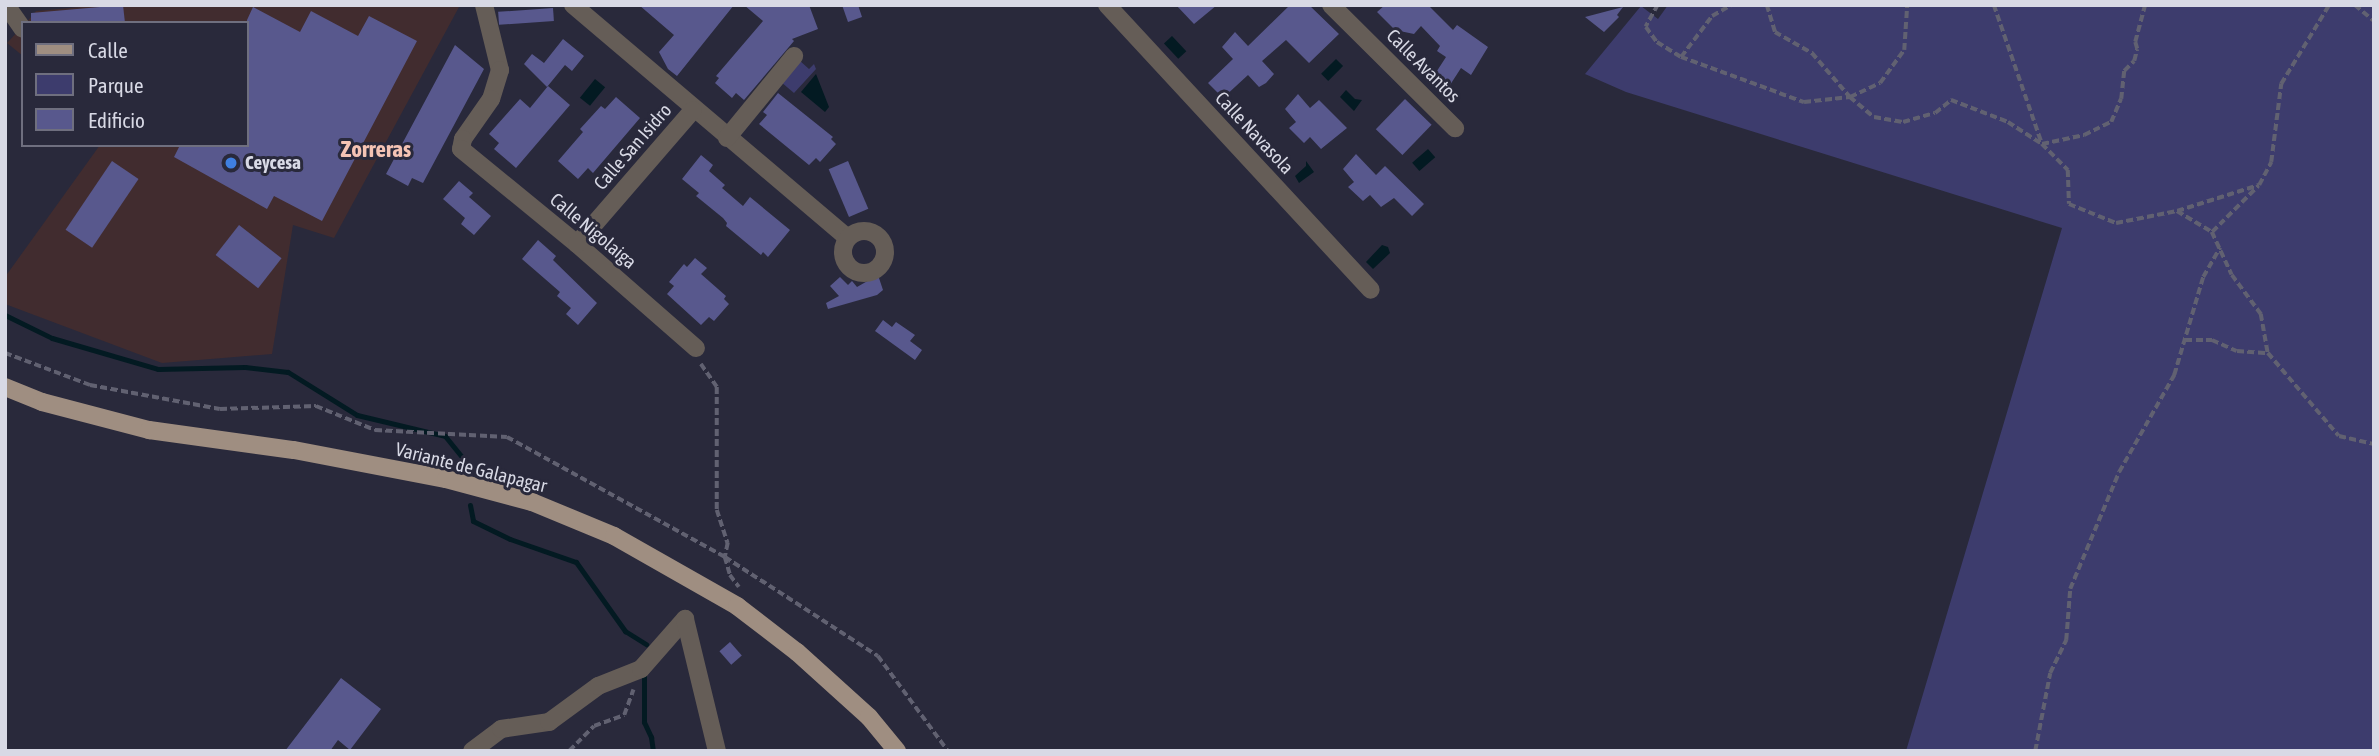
<!DOCTYPE html>
<html>
<head>
<meta charset="utf-8">
<style>
	body { margin:0 }
	#map { position:relative; width:2379px; height:756px; overflow:hidden; background:#29293b; font-family:"Asap Condensed",sans-serif }
	div>[style] { position:absolute }
	[style*='--x'] { left:calc(var(--x)*1px); top:calc(var(--y)*1px); width:calc(var(--w)*1px); rotate:calc(var(--a)*1deg) }
	.industrial>* { inset:0; background:#412c2f }
	.green>* { inset:0; background:#3d3c6d }
	.water>* { inset:0; background:#031a22; transform-origin:0 0 }
	.stream>* { height:5px; margin:-2.5px; padding:0 2.5px; transform-origin:2.5px; border-radius:2.5px; background:#031a22 }
	.building>* { inset:0; background:#58588d; transform-origin:0 0 }
	.path>* { height:3.5px; margin-top:-1.75px; transform-origin:0; background:repeating-linear-gradient(90deg,#616171 0 7px,transparent 0 10.5px) }
	.minor>* { height:18px; margin:-9px; padding:0 9px; transform-origin:9px; border-radius:9px; background:#655d57 }
	.minor>.ring { margin:-9px; padding:0; box-sizing:content-box; background:none; border:18px solid #655d57; border-radius:50% }
	.major>* { height:18px; margin:-9px; padding:0 9px; transform-origin:9px; border-radius:9px; background:#9f8e81 }
	.dots>* { width:19px; height:19px; translate:-50% -50%; box-sizing:border-box; border:4px solid #29293b; border-radius:50% }
	span { translate:-50% -50%; white-space:nowrap; text-align:center; line-height:1.15; -webkit-text-stroke:6px #29293b; paint-order:stroke }
	.street-label { font-size:19px; color:#d8d9e5 }
	.poi-label { font-size:19px; color:#d8d9e5; font-weight:700 }
	.left { translate:0 -50%; text-align:left }
	.quarter-label { font-size:23px; color:#f4c3b4; font-weight:700 }
	.frame { position:absolute; inset:0; border:7px solid #d8d9e5; pointer-events:none }
	.legend { position:absolute; left:21px; top:21px; width:228px; height:126px; box-sizing:border-box; background:#29293b; border:2px solid #6f6f7f; margin:0; padding:9px 12px; list-style:none; font-size:21px; color:#d8d9e5 }
	.legend li { display:flex; align-items:center; gap:14px; height:35px }
	.legend b { width:35px; border:2px solid #6f6f7f }
</style>
</head>
<body>
<div id="map">
	<div class="industrial">
		<i style="clip-path:polygon(103px 5px,459px 7px,334px 238px,293px 225px,272px 354px,162px 363px,5px 304px,5px 277px,100px 145px,247px 145px,247px 23px,26px 23px,36px 11px)"></i>
		<i style="clip-path:polygon(23px 26px,23px 56px,7px 43px)"></i>
	</div>
	<div class="green">
		<i style="clip-path:polygon(1668px 5px,2374px 5px,2374px 751px,1906px 751px,2062px 228px,1626px 92px,1585px 74px,1641px 6px,1658px 19px)"></i>
		<i style="clip-path:polygon(799px 60px,809px 69px,814px 64px,816px 69px,794px 93px,781px 82px)"></i>
	</div>
	<div class="water">
		<i style="left:1172px;top:36px;width:21px;height:11px;rotate:47deg"></i>
		<i style="left:1336px;top:59px;width:10px;height:21px;rotate:45deg"></i>
		<i style="clip-path:polygon(816px 74px,829px 107px,825px 112px,801px 92px)"></i>
		<i style="left:595px;top:79px;width:13px;height:24px;rotate:39deg"></i>
		<i style="clip-path:polygon(1346px 90px,1355px 99px,1362px 100px,1354px 111px,1340px 97px)"></i>
		<i style="left:1255px;top:125px;width:22px;height:11px;rotate:47deg"></i>
		<i style="left:1428px;top:149px;width:11px;height:21px;rotate:49deg"></i>
		<i style="clip-path:polygon(1306px 161px,1314px 172px,1299px 183px,1295px 176px,1306px 166px)"></i>
		<i style="clip-path:polygon(1382px 245px,1388px 247px,1390px 253px,1373px 269px,1366px 262px)"></i>
	</div>
	<div class="stream">
		<i style="--x:5;--y:315;--w:52;--a:26.1"></i>
		<i style="--x:52;--y:338;--w:110;--a:16.3"></i>
		<i style="--x:158;--y:369;--w:87;--a:-1.3"></i>
		<i style="--x:245;--y:367;--w:43;--a:6.6"></i>
		<i style="--x:288;--y:372;--w:81;--a:31.9"></i>
		<i style="--x:357;--y:415;--w:90;--a:13.4"></i>
		<i style="--x:445;--y:436;--w:35;--a:51"></i>
		<i style="--x:470;--y:505;--w:16;--a:79"></i>
		<i style="--x:473;--y:521;--w:41;--a:25.9"></i>
		<i style="--x:510;--y:539;--w:70;--a:19.2"></i>
		<i style="--x:576;--y:562;--w:85;--a:54.6"></i>
		<i style="--x:625;--y:631;--w:25;--a:32"></i>
		<i style="--x:644;--y:676;--w:46;--a:90"></i>
		<i style="--x:644;--y:722;--w:17;--a:65"></i>
		<i style="--x:651;--y:737;--w:14;--a:82"></i>
	</div>
	<div class="building">
		<i style="clip-path:polygon(123px 5px,125px 23px,31px 21px,31px 13px)"></i>
		<i style="clip-path:polygon(639px 5px,734px 5px,677px 76px,668px 69px,659px 52px,674px 35px)"></i>
		<i style="clip-path:polygon(744px 5px,809px 5px,818px 29px,792px 39px,794px 41px,744px 100px,736px 93px,732px 98px,715px 83px,719px 78px,716px 76px,763px 21px)"></i>
		<i style="clip-path:polygon(842px 5px,858px 5px,862px 17px,848px 22px)"></i>
		<i style="clip-path:polygon(1176px 5px,1217px 5px,1194px 24px)"></i>
		<i style="clip-path:polygon(1290px 5px,1309px 5px,1339px 34px,1309px 63px,1286px 40px,1262px 61px,1274px 74px,1266px 83px,1259px 87px,1248px 75px,1223px 98px,1208px 83px,1233px 59px,1222px 47px,1235px 32px,1248px 46px)"></i>
		<i style="clip-path:polygon(1385px 5px,1428px 5px,1453px 30px,1457px 25px,1488px 47px,1471px 75px,1461px 68px,1450px 85px,1435px 74px,1446px 57px,1437px 51px,1440px 46px,1421px 26px,1414px 34px,1395px 30px,1377px 12px)"></i>
		<i style="clip-path:polygon(253px 7px,300px 32px,311px 11px,358px 36px,369px 16px,417px 41px,322px 221px,274px 196px,267px 209px,174px 157px,180px 145px,247px 145px,247px 20px)"></i>
		<i style="clip-path:polygon(1623px 7px,1617px 15px,1619px 17px,1604px 32px,1585px 17px)"></i>
		<i style="left:553px;top:8px;width:13px;height:55px;rotate:86deg"></i>
		<i style="clip-path:polygon(563px 39px,584px 56px,572px 71px,565px 65px,547px 87px,524px 64px,532px 54px,544px 63px)"></i>
		<i style="clip-path:polygon(455px 45px,484px 69px,423px 183px,412px 178px,408px 186px,386px 174px)"></i>
		<i style="clip-path:polygon(548px 86px,570px 105px,516px 168px,494px 149px,499px 143px,489px 134px,520px 99px,530px 108px)"></i>
		<i style="clip-path:polygon(778px 93px,833px 137px,831px 139px,836px 144px,820px 162px,816px 158px,809px 165px,759px 124px,767px 115px,763px 112px)"></i>
		<i style="clip-path:polygon(1298px 94px,1310px 108px,1319px 100px,1347px 128px,1321px 149px,1310px 137px,1304px 143px,1289px 128px,1296px 122px,1285px 109px)"></i>
		<i style="clip-path:polygon(616px 97px,640px 118px,593px 173px,588px 168px,578px 179px,558px 161px,583px 132px,580px 129px,601px 106px,605px 109px)"></i>
		<i style="left:1405px;top:99px;width:37px;height:42px;rotate:44deg"></i>
		<i style="clip-path:polygon(1356px 154px,1376px 175px,1385px 166px,1424px 204px,1412px 216px,1394px 198px,1381px 207px,1370px 195px,1363px 201px,1348px 187px,1354px 182px,1343px 169px)"></i>
		<i style="clip-path:polygon(701px 155px,713px 165px,709px 171px,725px 185px,722px 188px,743px 206px,750px 197px,790px 230px,768px 257px,763px 252px,761px 255px,726px 226px,727px 223px,723px 218px,696px 196px,699px 193px,682px 179px)"></i>
		<i style="left:112px;top:161px;width:32px;height:83px;rotate:34deg"></i>
		<i style="left:848px;top:161px;width:52px;height:21px;rotate:67deg"></i>
		<i style="clip-path:polygon(459px 181px,473px 193px,469px 197px,491px 216px,474px 235px,461px 224px,465px 218px,443px 199px)"></i>
		<i style="left:239px;top:225px;width:54px;height:38px;rotate:38deg"></i>
		<i style="clip-path:polygon(538px 240px,556px 256px,553px 260px,597px 303px,578px 325px,566px 314px,571px 308px,557px 296px,560px 292px,522px 259px)"></i>
		<i style="clip-path:polygon(695px 258px,707px 268px,701px 274px,726px 296px,724px 299px,729px 304px,714px 321px,709px 317px,701px 325px,667px 294px,674px 286px,669px 282px,684px 264px,687px 267px)"></i>
		<i style="clip-path:polygon(878px 275px,883px 290px,877px 295px,828px 309px,826px 303px,839px 296px,830px 286px,840px 277px,848px 285px,852px 281px,857px 287px)"></i>
		<i style="clip-path:polygon(883px 320px,892px 327px,896px 322px,915px 335px,910px 341px,922px 350px,915px 360px,875px 331px)"></i>
		<i style="left:730px;top:642px;width:18px;height:14px;rotate:49deg"></i>
		<i style="clip-path:polygon(341px 678px,381px 709px,350px 750px,338px 740px,330px 751px,285px 751px)"></i>
	</div>
	<div class="path">
		<i style="--x:1658;--y:5;--w:25;--a:119"></i>
		<i style="--x:1646;--y:27;--w:19;--a:54"></i>
		<i style="--x:1657;--y:42;--w:28;--a:32"></i>
		<i style="--x:1681;--y:57;--w:131;--a:20.1"></i>
		<i style="--x:1804;--y:102;--w:46;--a:-6.2"></i>
		<i style="--x:1850;--y:97;--w:33;--a:-25"></i>
		<i style="--x:1880;--y:83;--w:41;--a:-54"></i>
		<i style="--x:1904;--y:50;--w:45;--a:-86.2"></i>
		<i style="--x:1767;--y:5;--w:28;--a:73"></i>
		<i style="--x:1775;--y:32;--w:43;--a:29.6"></i>
		<i style="--x:1812;--y:53;--w:58;--a:49.2"></i>
		<i style="--x:1850;--y:97;--w:31;--a:40"></i>
		<i style="--x:1874;--y:117;--w:29;--a:10"></i>
		<i style="--x:1903;--y:122;--w:33;--a:-16"></i>
		<i style="--x:1935;--y:113;--w:21;--a:-39"></i>
		<i style="--x:1951;--y:100;--w:61;--a:21.1"></i>
		<i style="--x:2008;--y:122;--w:40;--a:32.9"></i>
		<i style="--x:2042;--y:144;--w:43;--a:-12.1"></i>
		<i style="--x:2084;--y:135;--w:30;--a:-26"></i>
		<i style="--x:2111;--y:122;--w:25;--a:-67"></i>
		<i style="--x:2121;--y:99;--w:28;--a:-84"></i>
		<i style="--x:2124;--y:71;--w:14;--a:-45"></i>
		<i style="--x:2134;--y:61;--w:12;--a:-76"></i>
		<i style="--x:2137;--y:49;--w:7;--a:-106"></i>
		<i style="--x:2135;--y:42;--w:38;--a:-75"></i>
		<i style="--x:1994;--y:5;--w:147;--a:70.9"></i>
		<i style="--x:2042;--y:144;--w:37;--a:45"></i>
		<i style="--x:2068;--y:170;--w:34;--a:88"></i>
		<i style="--x:2069;--y:204;--w:51;--a:22"></i>
		<i style="--x:2116;--y:223;--w:62;--a:-11.1"></i>
		<i style="--x:2177;--y:211;--w:86;--a:-17.6"></i>
		<i style="--x:2259;--y:185;--w:26;--a:-62"></i>
		<i style="--x:2271;--y:162;--w:79;--a:-82.7"></i>
		<i style="--x:2281;--y:84;--w:92;--a:-58.7"></i>
		<i style="--x:2355;--y:5;--w:25;--a:40"></i>
		<i style="--x:1681;--y:57;--w:51;--a:-52.9"></i>
		<i style="--x:1712;--y:16;--w:22;--a:-30"></i>
		<i style="--x:2177;--y:211;--w:41;--a:31"></i>
		<i style="--x:2212;--y:232;--w:47;--a:65.1"></i>
		<i style="--x:2232;--y:275;--w:49;--a:53.4"></i>
		<i style="--x:2261;--y:314;--w:40;--a:80"></i>
		<i style="--x:2268;--y:353;--w:109;--a:49.5"></i>
		<i style="--x:2339;--y:436;--w:36;--a:13"></i>
		<i style="--x:2212;--y:232;--w:65;--a:-45"></i>
		<i style="--x:2185;--y:340;--w:27;--a:0"></i>
		<i style="--x:2212;--y:340;--w:27;--a:24"></i>
		<i style="--x:2237;--y:351;--w:31;--a:4"></i>
		<i style="--x:5;--y:353;--w:91;--a:20.6"></i>
		<i style="--x:90;--y:385;--w:132;--a:10.5"></i>
		<i style="--x:220;--y:409;--w:96;--a:-1.8"></i>
		<i style="--x:316;--y:406;--w:64;--a:22.1"></i>
		<i style="--x:375;--y:430;--w:132;--a:3"></i>
		<i style="--x:507;--y:437;--w:249;--a:28.8"></i>
		<i style="--x:725;--y:557;--w:182;--a:32.9"></i>
		<i style="--x:878;--y:656;--w:118;--a:53.6"></i>
		<i style="--x:701;--y:364;--w:28;--a:55"></i>
		<i style="--x:717;--y:387;--w:123;--a:90"></i>
		<i style="--x:717;--y:510;--w:35;--a:72"></i>
		<i style="--x:728;--y:543;--w:14;--a:102"></i>
		<i style="--x:725;--y:557;--w:19;--a:74"></i>
		<i style="--x:730;--y:575;--w:15;--a:53"></i>
		<i style="--x:569;--y:751;--w:35;--a:-45"></i>
		<i style="--x:594;--y:726;--w:32;--a:-20"></i>
		<i style="--x:624;--y:715;--w:27;--a:-70"></i>
		<i style="--x:2035;--y:751;--w:79;--a:-79.1"></i>
		<i style="--x:2050;--y:673;--w:37;--a:-64"></i>
		<i style="--x:2066;--y:640;--w:51;--a:-85.5"></i>
		<i style="--x:2070;--y:589;--w:127;--a:-67.3"></i>
		<i style="--x:2119;--y:472;--w:112;--a:-60.4"></i>
		<i style="--x:2174;--y:375;--w:102;--a:-73.5"></i>
		<i style="--x:2203;--y:277;--w:34;--a:-60"></i>
	</div>
	<div class="minor">
		<i style="--x:6;--y:5;--w:29;--a:55"></i>
		<i style="--x:484;--y:5;--w:67;--a:76.2"></i>
		<i style="--x:500;--y:70;--w:30;--a:107"></i>
		<i style="--x:491;--y:99;--w:49;--a:125"></i>
		<i style="--x:463;--y:139;--w:10;--a:101"></i>
		<i style="--x:461;--y:149;--w:150;--a:39.3"></i>
		<i style="--x:577;--y:244;--w:158;--a:41.2"></i>
		<i style="--x:573;--y:5;--w:360;--a:40.3"></i>
		<i style="--x:1107;--y:5;--w:388;--a:47.2"></i>
		<i style="--x:1331;--y:5;--w:175;--a:44.8"></i>
		<i style="--x:727;--y:138;--w:106;--a:-50.7"></i>
		<i class="ring" style="left:843px;top:231px;width:24px;height:24px"></i>
		<i style="--x:577;--y:244;--w:177;--a:-49.1"></i>
		<i style="--x:472;--y:751;--w:36;--a:-37"></i>
		<i style="--x:501;--y:729;--w:49;--a:-8.3"></i>
		<i style="--x:549;--y:722;--w:61;--a:-36.3"></i>
		<i style="--x:598;--y:686;--w:46;--a:-21.6"></i>
		<i style="--x:641;--y:669;--w:67;--a:-48.7"></i>
		<i style="--x:685;--y:619;--w:136;--a:76.4"></i>
	</div>
	<div class="major">
		<i style="--x:5;--y:387;--w:40;--a:22"></i>
		<i style="--x:42;--y:402;--w:111;--a:14.7"></i>
		<i style="--x:149;--y:430;--w:146;--a:7.9"></i>
		<i style="--x:294;--y:450;--w:155;--a:10.8"></i>
		<i style="--x:446;--y:479;--w:89;--a:15"></i>
		<i style="--x:532;--y:502;--w:89;--a:22.5"></i>
		<i style="--x:614;--y:536;--w:142;--a:29.6"></i>
		<i style="--x:737;--y:606;--w:76;--a:37.5"></i>
		<i style="--x:797;--y:652;--w:97;--a:42.1"></i>
		<i style="--x:869;--y:717;--w:44;--a:50.5"></i>
	</div>
	<div class="dots">
		<i style="left:231px;top:163px;background:#3f7fe0"></i>
	</div>
	<div class="street-label">
		<span style="left:1423px;top:66px;rotate:45deg">Calle Avantos</span>
		<span style="left:1254px;top:133px;rotate:47deg">Calle Navasola</span>
		<span style="left:633px;top:147px;rotate:-49deg">Calle San Isidro</span>
		<span style="left:593px;top:231px;rotate:40deg">Calle Nigolaiga</span>
		<span style="left:471px;top:468px;rotate:14deg">Variante de Galapagar</span>
	</div>
	<div class="poi-label">
		<span class="left" style="left:245px;top:163px">Ceycesa</span>
	</div>
	<div class="quarter-label">
		<span style="left:376px;top:149px">Zorreras</span>
	</div>
	<div class="frame"></div>
	<ul class="legend">
	<li><b style="height:9px;background:#9f8e81"></b>Calle</li>
	<li><b style="height:19px;background:#3d3c6d"></b>Parque</li>
	<li><b style="height:19px;background:#58588d"></b>Edificio</li>
	</ul>
</div>
</body>
</html>
